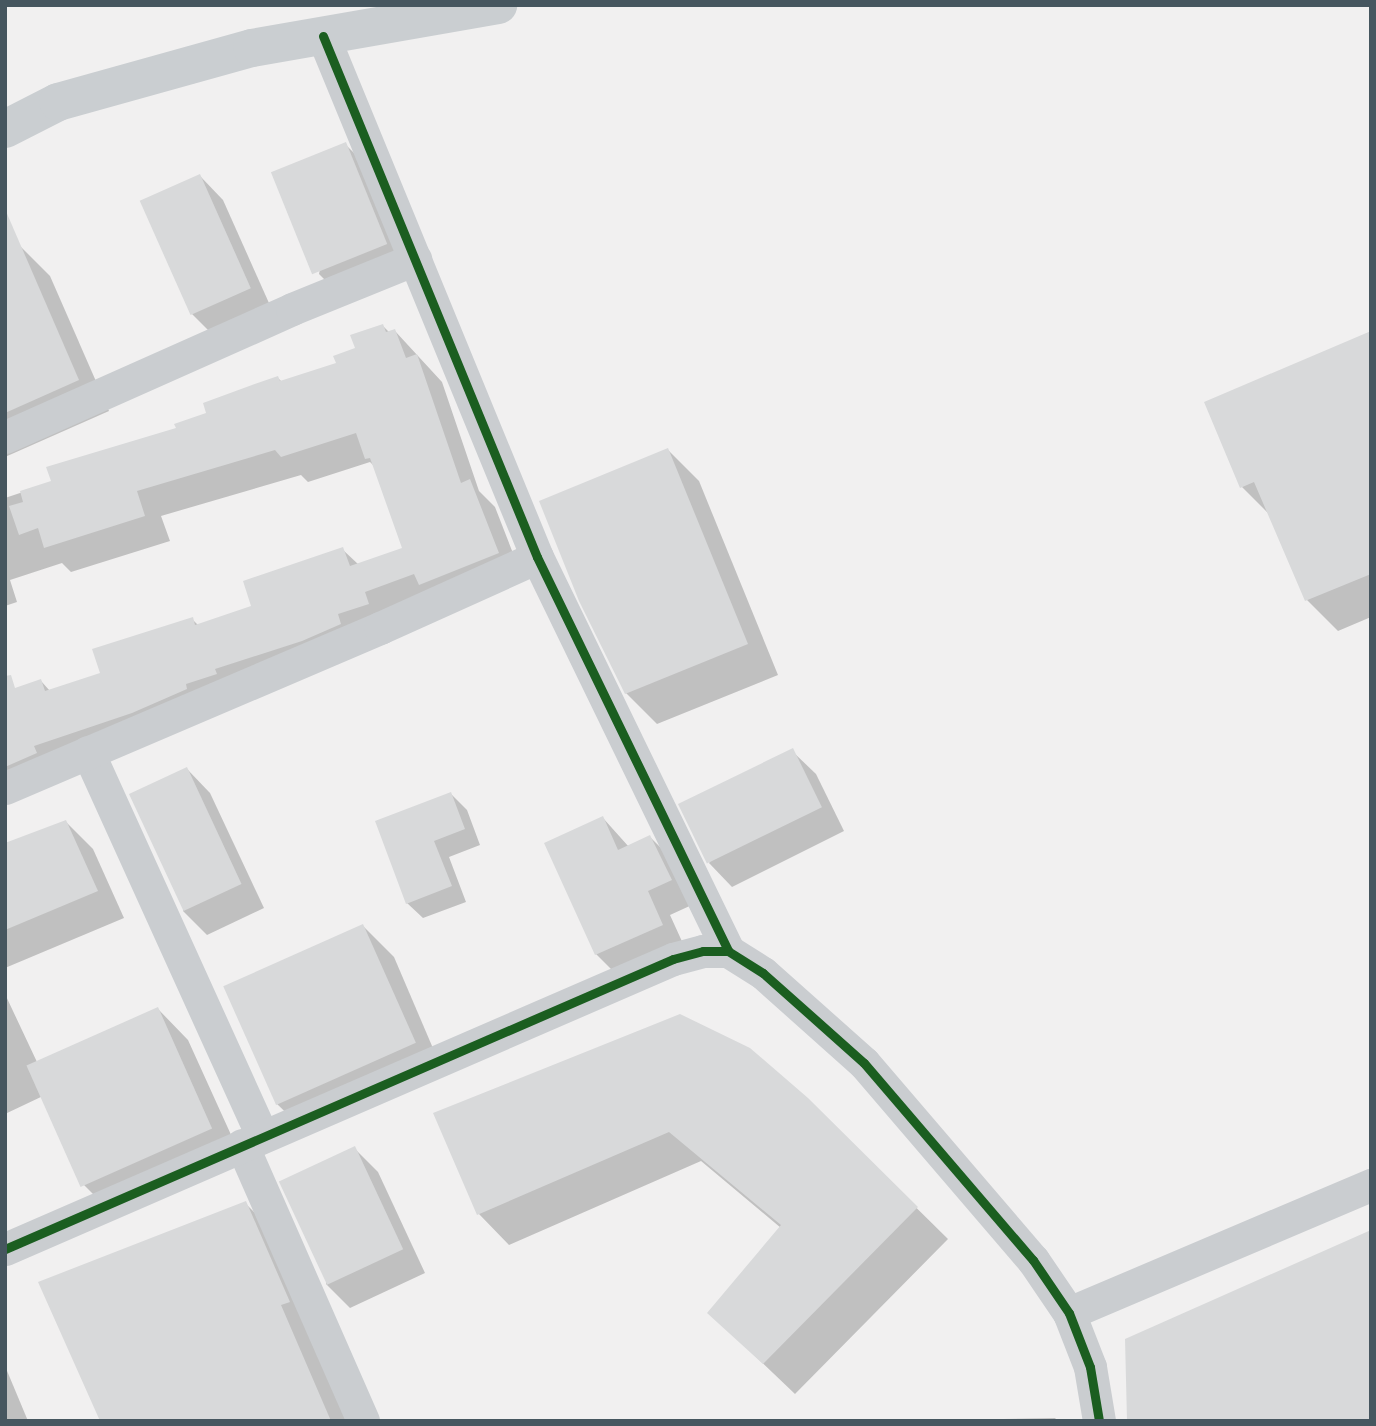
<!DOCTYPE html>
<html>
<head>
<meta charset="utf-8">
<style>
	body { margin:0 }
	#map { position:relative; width:1376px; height:1426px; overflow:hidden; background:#f1f0f0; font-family:"Alegreya Sans",sans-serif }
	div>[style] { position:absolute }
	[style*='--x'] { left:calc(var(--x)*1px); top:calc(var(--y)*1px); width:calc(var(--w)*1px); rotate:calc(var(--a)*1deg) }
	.shadow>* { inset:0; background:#0003 }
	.building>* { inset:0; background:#d8d9da; transform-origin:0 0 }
	.street>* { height:33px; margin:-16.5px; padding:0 16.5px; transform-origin:16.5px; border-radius:16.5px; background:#cacdd0 }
	.secondary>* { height:38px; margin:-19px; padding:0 19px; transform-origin:19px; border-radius:19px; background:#caced1 }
	.cycleway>* { height:9px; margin:-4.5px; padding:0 4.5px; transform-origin:4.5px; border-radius:4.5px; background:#1b5e20 }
	span { translate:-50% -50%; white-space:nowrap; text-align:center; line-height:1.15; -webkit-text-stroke:5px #fff; paint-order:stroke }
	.frame { position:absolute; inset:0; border:7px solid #46565f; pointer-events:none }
</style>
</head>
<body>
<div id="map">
	<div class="shadow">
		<i style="clip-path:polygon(345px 144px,369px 168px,410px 268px,343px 298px,319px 274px)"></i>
		<i style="clip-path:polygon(200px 176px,223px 200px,273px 312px,216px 338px,192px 314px)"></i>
		<i style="clip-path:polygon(19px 245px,50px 276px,109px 411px,5px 457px,5px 251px)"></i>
		<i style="clip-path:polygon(383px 326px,390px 333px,395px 331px,442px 382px,479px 491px,495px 507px,523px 579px,5px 801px,5px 692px,41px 681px,50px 691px,102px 674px,192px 619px,199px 626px,254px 607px,342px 549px,359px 565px,404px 549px,374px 466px,370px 462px,308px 482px,301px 475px,161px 516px,170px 541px,71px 572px,62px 563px,10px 580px,17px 602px,5px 606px,5px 498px,53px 482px,178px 429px,278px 378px,282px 382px,338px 364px)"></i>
		<i style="clip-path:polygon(1371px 332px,1371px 617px,1338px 631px,1307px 600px,1270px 515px,1242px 487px)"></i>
		<i style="clip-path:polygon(668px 450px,699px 481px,778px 675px,657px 724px,626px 693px)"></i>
		<i style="clip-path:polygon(792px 751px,816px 774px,844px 831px,732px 887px,709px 863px)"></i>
		<i style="clip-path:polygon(187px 769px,210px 793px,264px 908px,207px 935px,183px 911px)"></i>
		<i style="clip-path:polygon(451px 794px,467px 810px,480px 845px,449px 857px,466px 902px,423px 918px,407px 903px)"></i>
		<i style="clip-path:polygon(603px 818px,629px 847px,650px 837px,674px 861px,694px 904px,670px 915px,685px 948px,620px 978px,596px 954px)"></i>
		<i style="clip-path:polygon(66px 822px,93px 849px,124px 918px,5px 968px,5px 845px)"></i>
		<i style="clip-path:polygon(363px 926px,394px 957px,444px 1074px,307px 1133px,276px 1103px)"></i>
		<i style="clip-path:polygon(5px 994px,37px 1062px,158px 1009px,188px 1040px,242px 1159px,115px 1216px,84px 1185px,43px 1096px,5px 1114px)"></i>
		<i style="clip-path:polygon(806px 1099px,948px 1239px,795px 1394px,710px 1313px,781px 1228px,701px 1161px,509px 1245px,479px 1214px,435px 1114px)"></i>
		<i style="clip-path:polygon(355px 1149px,378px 1172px,425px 1273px,350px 1308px,326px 1284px)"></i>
		<i style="clip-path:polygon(245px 1203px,276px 1234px,347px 1421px,102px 1421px)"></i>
		<i style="clip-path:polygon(5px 1366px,28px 1421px,5px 1421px)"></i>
		<i style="clip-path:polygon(1055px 1418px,1058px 1421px,941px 1420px)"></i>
	</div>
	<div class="building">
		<i style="left:346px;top:142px;width:110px;height:81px;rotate:68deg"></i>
		<i style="left:200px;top:174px;width:125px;height:66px;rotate:66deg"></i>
		<i style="clip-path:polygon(5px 209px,79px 380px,5px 413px)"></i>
		<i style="clip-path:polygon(383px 324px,386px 332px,395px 329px,406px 358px,417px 354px,461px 483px,470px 479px,499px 553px,419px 585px,414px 574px,365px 592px,369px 604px,338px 614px,341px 624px,302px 641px,215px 669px,217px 674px,186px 684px,187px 689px,132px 713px,34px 746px,37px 753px,5px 767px,5px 676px,11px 675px,15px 688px,41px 679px,45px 691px,100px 673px,92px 649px,193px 617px,195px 625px,251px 606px,243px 581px,343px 547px,350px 566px,402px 548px,370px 458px,365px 459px,356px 433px,281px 457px,275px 450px,137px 491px,145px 516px,44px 548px,38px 528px,19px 535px,9px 506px,23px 502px,20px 491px,51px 481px,46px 467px,176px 428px,174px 424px,206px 413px,203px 403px,252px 385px,278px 376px,280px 381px,336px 363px,333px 356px,355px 348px,350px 335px)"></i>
		<i style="clip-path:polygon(1371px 331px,1371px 574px,1305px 601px,1254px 482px,1240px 488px,1204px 402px)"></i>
		<i style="clip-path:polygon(668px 448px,748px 644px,625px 694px,579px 601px,539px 501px)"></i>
		<i style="left:793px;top:748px;width:66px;height:128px;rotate:64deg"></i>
		<i style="left:187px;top:767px;width:129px;height:64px;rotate:65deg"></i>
		<i style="clip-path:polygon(451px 792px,465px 829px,434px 841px,452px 886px,406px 904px,375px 821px)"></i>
		<i style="clip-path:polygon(603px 816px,618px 850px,650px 835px,672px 880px,648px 891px,663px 925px,595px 955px,544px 843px)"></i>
		<i style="clip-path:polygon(66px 820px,98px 891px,5px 930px,5px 843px)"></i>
		<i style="left:363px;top:924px;width:130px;height:153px;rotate:66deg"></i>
		<i style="left:158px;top:1007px;width:133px;height:144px;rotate:66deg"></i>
		<i style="clip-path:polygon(680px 1014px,750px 1048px,808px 1098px,918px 1207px,763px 1364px,707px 1313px,781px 1225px,669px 1132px,477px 1215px,433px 1113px)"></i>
		<i style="left:355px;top:1146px;width:114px;height:84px;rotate:65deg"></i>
		<i style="clip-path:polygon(246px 1201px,290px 1302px,281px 1305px,331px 1421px,100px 1421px,38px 1282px)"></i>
		<i style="clip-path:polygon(1371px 1230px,1371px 1421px,1127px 1421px,1125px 1339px)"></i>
	</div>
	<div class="street">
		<i style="--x:323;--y:36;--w:563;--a:67.67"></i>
		<i style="--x:537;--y:557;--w:438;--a:64.1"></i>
		<i style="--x:5;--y:437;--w:314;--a:-24"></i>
		<i style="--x:292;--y:309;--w:133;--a:-22.1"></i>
		<i style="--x:88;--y:752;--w:422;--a:65.6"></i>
		<i style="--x:5;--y:788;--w:408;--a:-23.1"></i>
		<i style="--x:380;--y:628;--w:172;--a:-24.3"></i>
		<i style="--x:242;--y:1145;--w:301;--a:66.3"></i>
		<i style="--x:5;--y:1249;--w:728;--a:-23.47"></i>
		<i style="--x:673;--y:959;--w:31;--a:-15"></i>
		<i style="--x:703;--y:951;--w:25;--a:0"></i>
		<i style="--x:728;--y:951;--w:41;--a:32.2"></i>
		<i style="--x:763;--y:973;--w:135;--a:41.7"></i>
		<i style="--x:864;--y:1063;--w:260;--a:49.4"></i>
		<i style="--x:1033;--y:1260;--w:64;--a:55.8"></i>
		<i style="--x:1069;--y:1313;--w:58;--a:68.7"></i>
		<i style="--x:1090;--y:1367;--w:55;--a:80.5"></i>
		<i style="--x:1069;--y:1313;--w:328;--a:-23"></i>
	</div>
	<div class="secondary">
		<i style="--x:5;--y:129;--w:59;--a:-27"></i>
		<i style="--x:58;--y:102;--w:201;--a:-15.6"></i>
		<i style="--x:252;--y:48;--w:250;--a:-9.9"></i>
	</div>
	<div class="cycleway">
		<i style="--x:323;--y:36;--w:563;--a:67.67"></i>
		<i style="--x:537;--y:557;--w:438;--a:64.1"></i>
		<i style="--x:5;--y:1249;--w:728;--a:-23.47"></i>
		<i style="--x:673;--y:959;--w:31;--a:-15"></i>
		<i style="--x:703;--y:951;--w:25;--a:0"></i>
		<i style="--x:728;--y:951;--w:41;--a:32.2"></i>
		<i style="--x:763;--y:973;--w:135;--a:41.7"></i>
		<i style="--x:864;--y:1063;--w:260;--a:49.4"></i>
		<i style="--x:1033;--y:1260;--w:64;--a:55.8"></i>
		<i style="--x:1069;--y:1313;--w:58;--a:68.7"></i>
		<i style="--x:1090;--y:1367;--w:55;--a:80.5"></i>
	</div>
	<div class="frame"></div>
</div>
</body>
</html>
